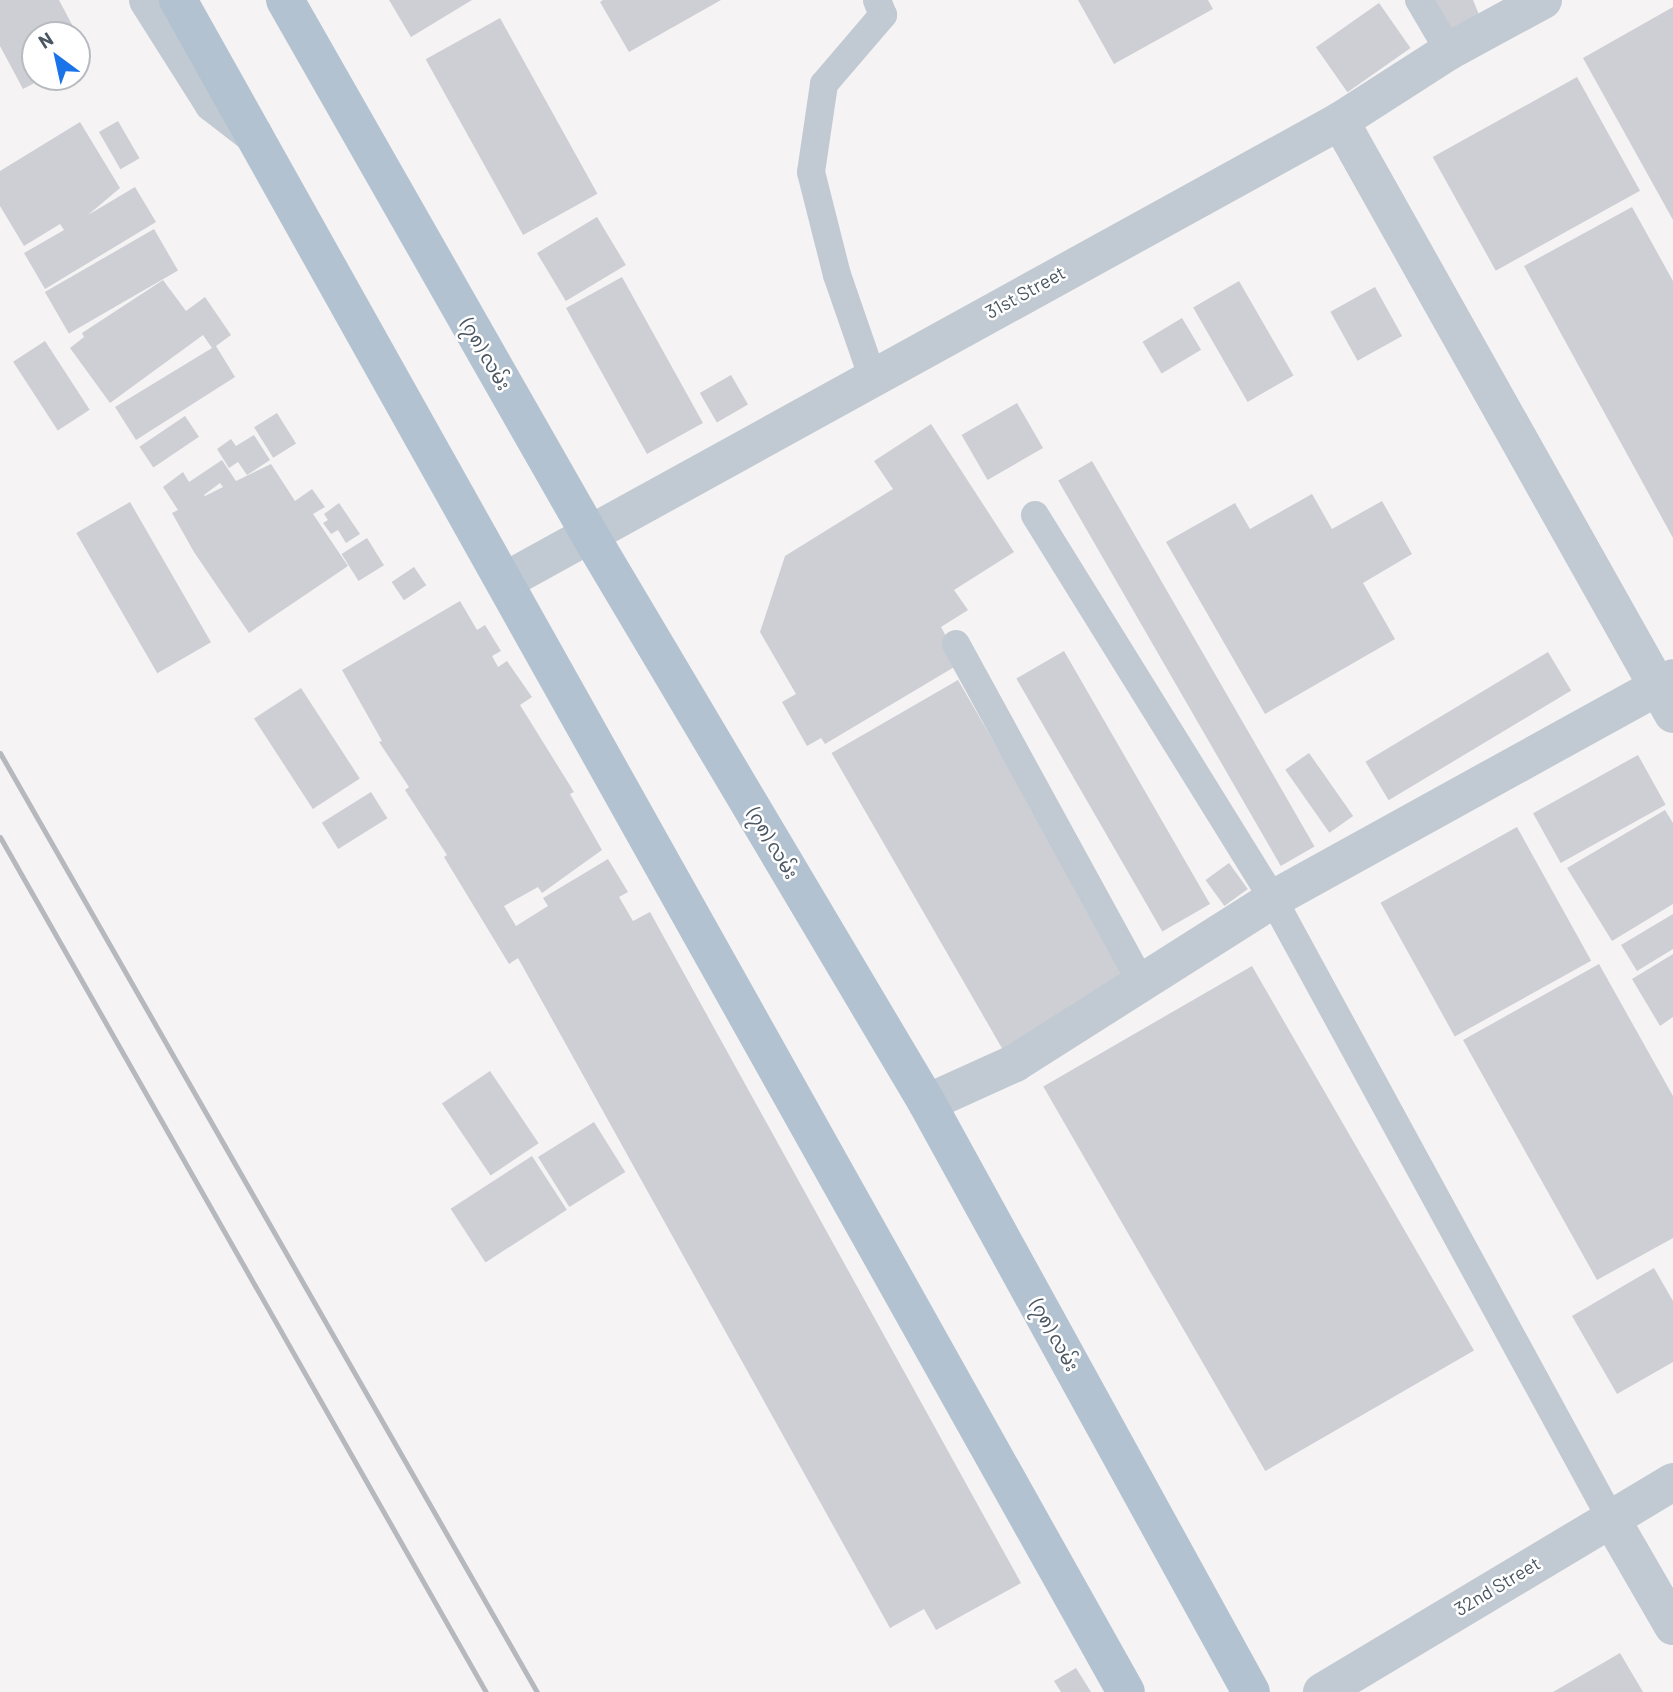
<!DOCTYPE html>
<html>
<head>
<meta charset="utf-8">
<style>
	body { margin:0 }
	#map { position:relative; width:1673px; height:1692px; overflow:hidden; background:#f5f3f3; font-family:Barlow,"Noto Sans Myanmar",sans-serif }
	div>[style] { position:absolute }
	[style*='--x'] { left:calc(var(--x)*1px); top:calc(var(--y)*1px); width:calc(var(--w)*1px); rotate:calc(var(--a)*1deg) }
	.building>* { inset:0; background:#cdcfd5; transform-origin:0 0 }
	.lane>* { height:28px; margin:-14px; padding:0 14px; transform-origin:14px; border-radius:14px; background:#c1cad2 }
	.street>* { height:38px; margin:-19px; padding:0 19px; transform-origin:19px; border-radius:19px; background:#c1cad2 }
	.primary>* { height:38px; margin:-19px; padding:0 19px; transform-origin:19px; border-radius:19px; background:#b3c2d1 }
	.rail>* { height:5px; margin:-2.5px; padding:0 2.5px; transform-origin:2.5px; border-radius:2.5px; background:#b5b8bd }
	span { translate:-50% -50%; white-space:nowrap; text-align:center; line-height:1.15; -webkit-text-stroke:5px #fff; paint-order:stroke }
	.street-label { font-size:19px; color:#4a5661 }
	.north { position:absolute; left:21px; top:21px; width:70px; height:70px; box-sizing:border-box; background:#fff; border:2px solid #b7bbc0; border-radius:50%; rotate:327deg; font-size:19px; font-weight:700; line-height:28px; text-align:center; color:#4a5661 }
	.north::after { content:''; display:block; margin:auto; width:24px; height:32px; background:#1a73e8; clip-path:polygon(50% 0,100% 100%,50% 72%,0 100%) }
</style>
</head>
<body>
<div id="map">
	<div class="building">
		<i style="clip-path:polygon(0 0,59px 0,88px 55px,77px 61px,77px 35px,35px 35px,35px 77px,46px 77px,23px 89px,0 46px)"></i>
		<i style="clip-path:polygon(389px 0,472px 0,411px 37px)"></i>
		<i style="clip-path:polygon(603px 0,721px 0,629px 52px,600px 2px)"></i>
		<i style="clip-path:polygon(1078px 0,1208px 0,1213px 9px,1114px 64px)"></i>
		<i style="clip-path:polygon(1431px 0,1473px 0,1480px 17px,1445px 32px)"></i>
		<i style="left:1379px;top:3px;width:55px;height:77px;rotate:55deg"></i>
		<i style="clip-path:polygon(1673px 7px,1673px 220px,1583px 58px)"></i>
		<i style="left:500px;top:18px;width:201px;height:85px;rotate:61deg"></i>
		<i style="left:1577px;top:77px;width:130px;height:165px;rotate:61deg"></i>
		<i style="left:118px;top:121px;width:43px;height:22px;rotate:60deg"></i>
		<i style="clip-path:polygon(80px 122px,120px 188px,88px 215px,135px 187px,156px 222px,45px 289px,24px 253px,64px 230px,60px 224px,24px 246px,0 206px,0 171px)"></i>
		<i style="clip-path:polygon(1632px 207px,1673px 281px,1673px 538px,1524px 266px)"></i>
		<i style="left:597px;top:217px;width:56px;height:70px;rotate:59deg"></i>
		<i style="left:154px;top:229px;width:48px;height:126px;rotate:60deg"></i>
		<i style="left:622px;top:277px;width:167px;height:64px;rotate:61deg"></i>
		<i style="clip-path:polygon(163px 280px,186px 311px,205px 297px,231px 335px,216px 346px,235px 377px,136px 440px,115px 407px,212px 348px,203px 335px,110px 403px,70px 348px,84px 337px,82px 333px)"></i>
		<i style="left:1239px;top:281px;width:109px;height:53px;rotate:60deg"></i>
		<i style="left:1375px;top:287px;width:56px;height:51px;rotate:61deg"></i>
		<i style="left:1182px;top:318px;width:37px;height:46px;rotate:59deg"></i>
		<i style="left:45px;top:341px;width:82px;height:38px;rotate:57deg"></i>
		<i style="left:731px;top:375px;width:34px;height:36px;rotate:60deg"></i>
		<i style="left:1017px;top:403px;width:52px;height:64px;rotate:60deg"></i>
		<i style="left:277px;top:413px;width:36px;height:27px;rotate:58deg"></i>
		<i style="left:185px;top:416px;width:25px;height:55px;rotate:56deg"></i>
		<i style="clip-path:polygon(931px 424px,1014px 552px,954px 590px,968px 610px,941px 627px,961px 663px,825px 744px,821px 738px,807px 746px,782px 702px,796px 694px,760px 632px,785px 556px,893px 489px,874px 461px)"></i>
		<i style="clip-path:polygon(254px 435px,270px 460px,247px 475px,238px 462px,229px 468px,217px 449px,231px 439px,236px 446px)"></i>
		<i style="clip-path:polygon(evenodd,222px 460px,236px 481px,271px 464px,295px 501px,312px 489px,325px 507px,313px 514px,348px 566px,249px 633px,194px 552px,172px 513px,178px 510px,163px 487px,183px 472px,189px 482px,222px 460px,220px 483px,223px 487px,205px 496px,204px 495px,220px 483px)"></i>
		<i style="left:1092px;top:461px;width:445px;height:39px;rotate:60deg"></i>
		<i style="clip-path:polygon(1312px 494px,1332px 529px,1382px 501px,1412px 554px,1363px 583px,1395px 639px,1265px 714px,1166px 542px,1235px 503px,1250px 529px)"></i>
		<i style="left:130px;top:502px;width:162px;height:62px;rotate:60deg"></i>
		<i style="clip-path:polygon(339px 503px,360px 534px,346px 543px,338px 530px,331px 534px,323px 523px,328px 520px,324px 514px)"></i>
		<i style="left:367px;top:538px;width:32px;height:30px;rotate:58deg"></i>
		<i style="left:414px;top:567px;width:22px;height:27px;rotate:56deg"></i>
		<i style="clip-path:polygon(460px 601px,477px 630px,485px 625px,501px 651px,492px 656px,498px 667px,507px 661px,532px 697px,520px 705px,574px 792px,570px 794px,602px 850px,542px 893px,538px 887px,504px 906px,516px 926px,548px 906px,543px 898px,608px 859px,628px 892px,619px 897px,633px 921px,650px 912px,1021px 1583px,936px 1630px,924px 1609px,890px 1628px,518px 958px,509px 964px,444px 857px,447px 855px,405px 790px,409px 787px,379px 742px,382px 741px,342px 670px)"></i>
		<i style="left:1064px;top:651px;width:292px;height:55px;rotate:60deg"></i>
		<i style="left:1548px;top:652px;width:45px;height:213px;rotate:59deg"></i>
		<i style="left:958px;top:680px;width:361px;height:146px;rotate:60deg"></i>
		<i style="left:301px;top:688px;width:108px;height:56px;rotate:57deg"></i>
		<i style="left:1309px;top:753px;width:77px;height:29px;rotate:55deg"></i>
		<i style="left:1638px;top:755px;width:57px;height:120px;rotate:61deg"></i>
		<i style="left:371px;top:792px;width:31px;height:58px;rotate:58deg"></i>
		<i style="clip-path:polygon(1665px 810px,1673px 823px,1673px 904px,1612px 941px,1567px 868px)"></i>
		<i style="left:1517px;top:827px;width:153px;height:156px;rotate:61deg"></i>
		<i style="left:1229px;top:863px;width:32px;height:29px;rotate:54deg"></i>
		<i style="clip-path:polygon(1673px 914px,1673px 949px,1637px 971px,1621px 945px)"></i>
		<i style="clip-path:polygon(1673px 954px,1673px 1017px,1660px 1026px,1632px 979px)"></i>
		<i style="clip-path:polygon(1599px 964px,1673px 1096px,1673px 1238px,1597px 1280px,1463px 1040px)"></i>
		<i style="left:1252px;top:966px;width:444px;height:241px;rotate:60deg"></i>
		<i style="left:490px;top:1071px;width:87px;height:58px;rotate:56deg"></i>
		<i style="left:594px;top:1122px;width:59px;height:66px;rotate:58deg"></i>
		<i style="left:532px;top:1156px;width:64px;height:97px;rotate:57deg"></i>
		<i style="clip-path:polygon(1654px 1268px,1673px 1301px,1673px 1362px,1617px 1394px,1572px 1316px)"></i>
		<i style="clip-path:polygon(1620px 1653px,1643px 1692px,1553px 1692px)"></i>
		<i style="clip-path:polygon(1076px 1668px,1091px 1692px,1061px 1692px,1054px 1681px)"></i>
	</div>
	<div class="lane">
		<i style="--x:1419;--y:0;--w:59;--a:59.5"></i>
		<i style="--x:872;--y:376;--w:107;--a:-109.1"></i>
		<i style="--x:837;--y:275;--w:106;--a:-104.2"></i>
		<i style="--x:811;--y:172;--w:89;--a:-81.6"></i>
		<i style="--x:824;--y:84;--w:91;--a:-49.5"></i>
		<i style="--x:883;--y:15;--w:16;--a:-112"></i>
		<i style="--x:1035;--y:515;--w:452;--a:58.2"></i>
		<i style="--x:1273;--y:899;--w:704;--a:61.4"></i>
		<i style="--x:956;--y:644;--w:388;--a:61.3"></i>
	</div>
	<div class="street">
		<i style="--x:148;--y:0;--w:122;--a:57.7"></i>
		<i style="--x:213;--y:103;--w:51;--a:37.8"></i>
		<i style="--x:1340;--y:121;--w:680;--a:60.68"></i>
		<i style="--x:505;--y:581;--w:953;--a:-28.85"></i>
		<i style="--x:1340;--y:121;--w:130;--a:-32.7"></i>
		<i style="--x:1449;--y:51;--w:107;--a:-28.5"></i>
		<i style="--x:927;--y:1103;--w:97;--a:-24.4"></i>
		<i style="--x:1015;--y:1063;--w:306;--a:-32.4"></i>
		<i style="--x:1273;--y:899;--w:457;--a:-28.9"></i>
		<i style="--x:1610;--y:1517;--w:126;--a:60"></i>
		<i style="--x:1322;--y:1692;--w:409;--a:-30.9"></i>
	</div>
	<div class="primary">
		<i style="--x:178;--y:0;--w:1939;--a:60.74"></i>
		<i style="--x:285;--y:0;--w:618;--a:60.32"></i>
		<i style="--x:591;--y:537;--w:658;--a:59.3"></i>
		<i style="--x:927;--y:1103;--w:672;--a:61.19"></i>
	</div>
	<div class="rail">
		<i style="--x:0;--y:753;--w:1082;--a:60.24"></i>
		<i style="--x:0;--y:837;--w:983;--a:60.39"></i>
	</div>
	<div class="street-label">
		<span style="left:1025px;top:292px;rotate:-29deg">31st Street</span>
		<span style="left:486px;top:354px;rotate:60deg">(၇၈) လမ်း</span>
		<span style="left:773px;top:843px;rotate:59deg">(၇၈) လမ်း</span>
		<span style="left:1055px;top:1335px;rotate:61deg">(၇၈) လမ်း</span>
		<span style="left:1497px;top:1586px;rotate:-31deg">32nd Street</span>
	</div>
	<div class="north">N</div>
</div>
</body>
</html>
